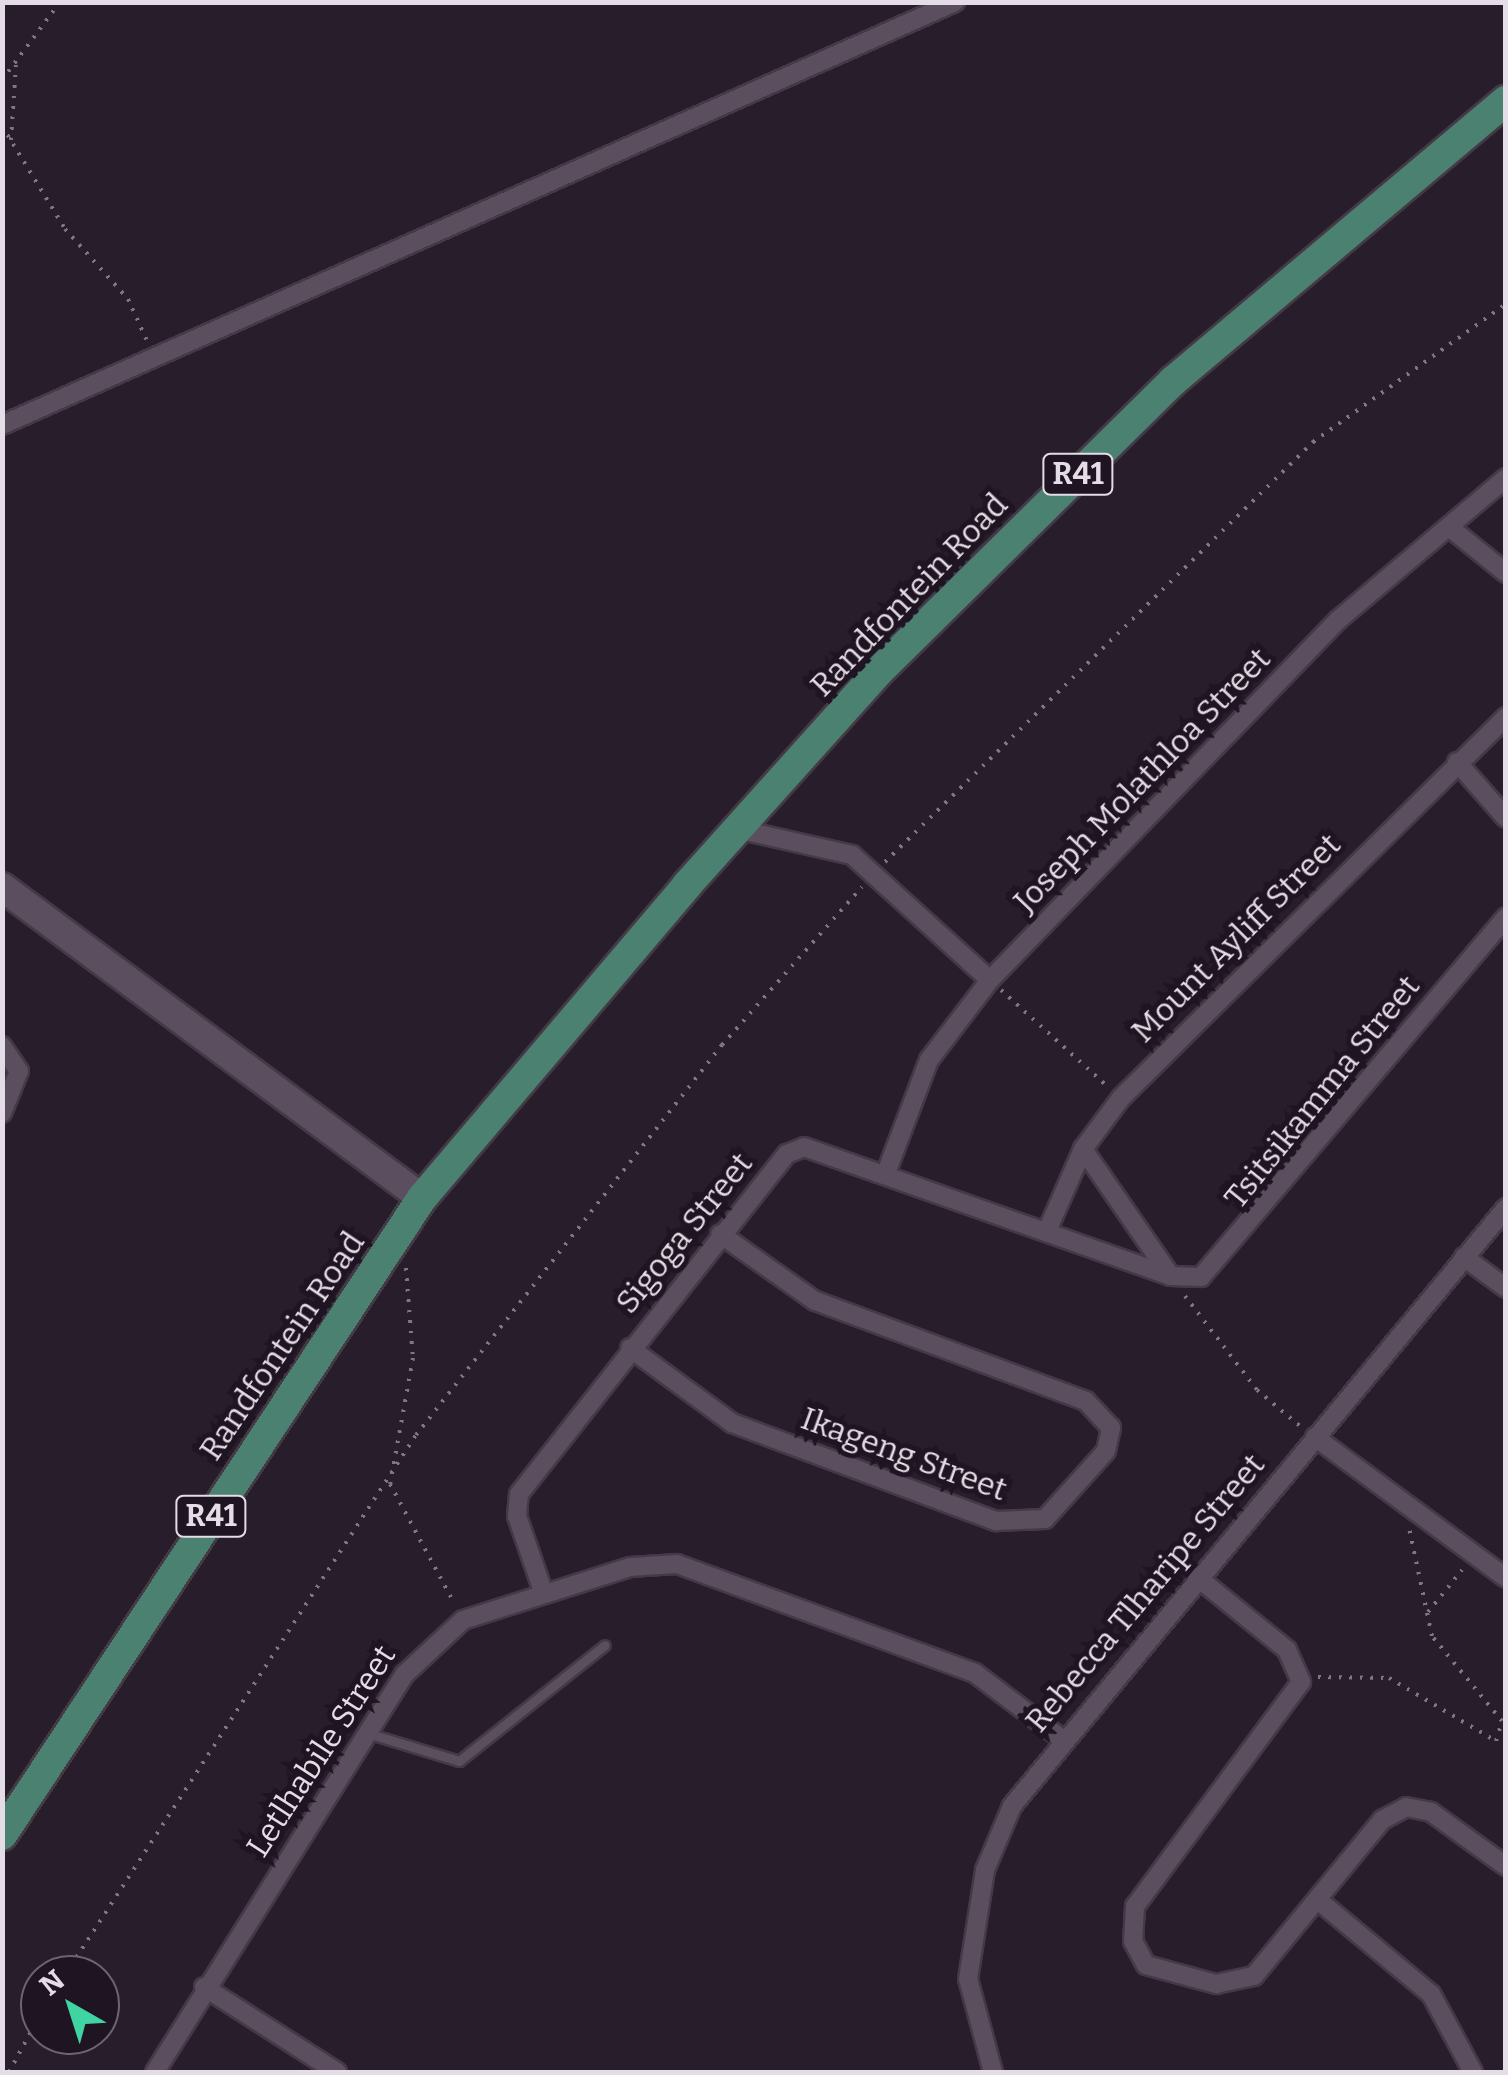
<!DOCTYPE html>
<html>
<head>
<meta charset="utf-8">
<style>
	body { margin:0 }
	#map { position:relative; width:1508px; height:2075px; overflow:hidden; background:#281d2b; font-family:Bitter,serif }
	div>[style] { position:absolute }
	[style*='--x'] { left:calc(var(--x)*1px); top:calc(var(--y)*1px); width:calc(var(--w)*1px); rotate:calc(var(--a)*1deg) }
	.path>* { height:4px; margin-top:-2px; transform-origin:0; background:repeating-linear-gradient(90deg,#807783 0 2.5px,transparent 0 10.5px) }
	.roads { filter:drop-shadow(2px 0 #443a46) drop-shadow(-2px 0 #443a46) drop-shadow(0 2px #443a46) drop-shadow(0 -2px #443a46) }
	.lane>* { height:9px; margin:-4.5px; padding:0 4.5px; transform-origin:4.5px; border-radius:4.5px; background:#5b4e5e }
	.street>* { height:18px; margin:-9px; padding:0 9px; transform-origin:9px; border-radius:9px; background:#5b4e5e }
	.secondary>* { height:28px; margin:-14px; padding:0 14px; transform-origin:14px; border-radius:14px; background:#5b4e5e }
	.primary>* { height:30px; margin:-15px; padding:0 15px; transform-origin:15px; border-radius:15px; background:#4a8171 }
	span { translate:-50% -50%; white-space:nowrap; text-align:center; line-height:1.15; -webkit-text-stroke:10px #1f1421; paint-order:stroke }
	.shield-label span { padding:2px 8px; background:#1f1421; border:2px solid; border-radius:8px; -webkit-text-stroke-width:0 }
	.shield-label { font-size:30px; color:#e4dce6; font-weight:700 }
	.street-label { font-size:32px; color:#e4dce6 }
	.frame { position:absolute; inset:0; border:5px solid #e4dce6; pointer-events:none }
	.north { position:absolute; left:20px; top:1955px; width:100px; height:100px; box-sizing:border-box; background:#1f1421; border:2px solid #6e6470; border-radius:50%; rotate:321deg; font-size:28px; font-weight:700; line-height:40px; text-align:center; color:#e4dce6 }
	.north::after { content:''; display:block; margin:auto; width:35px; height:45px; background:#40d4a2; clip-path:polygon(50% 0,100% 100%,50% 72%,0 100%) }
</style>
</head>
<body>
<div id="map">
	<div class="path">
		<i style="--x:2;--y:80;--w:97;--a:-53.4"></i>
		<i style="--x:2;--y:126;--w:121;--a:58.5"></i>
		<i style="--x:65;--y:229;--w:94;--a:48"></i>
		<i style="--x:128;--y:299;--w:48;--a:65.6"></i>
		<i style="--x:11;--y:140;--w:75;--a:-86.2"></i>
		<i style="--x:885;--y:862;--w:600;--a:-44.46"></i>
		<i style="--x:1313;--y:442;--w:237;--a:-35.6"></i>
		<i style="--x:1001;--y:990;--w:146;--a:42.2"></i>
		<i style="--x:406;--y:1268;--w:90;--a:85.6"></i>
		<i style="--x:413;--y:1358;--w:128;--a:100.3"></i>
		<i style="--x:390;--y:1484;--w:135;--a:61.7"></i>
		<i style="--x:1185;--y:1296;--w:118;--a:52.5"></i>
		<i style="--x:1257;--y:1390;--w:56;--a:39.9"></i>
		<i style="--x:1428;--y:1612;--w:54;--a:-51"></i>
		<i style="--x:1318;--y:1677;--w:71;--a:0.8"></i>
		<i style="--x:1389;--y:1678;--w:124;--a:30.5"></i>
		<i style="--x:1496;--y:1741;--w:21;--a:-73"></i>
		<i style="--x:1502;--y:1721;--w:110;--a:-129.5"></i>
		<i style="--x:1432;--y:1636;--w:110;--a:-102"></i>
		<i style="--x:65;--y:1975;--w:644;--a:-56.98"></i>
		<i style="--x:416;--y:1435;--w:496;--a:-51.9"></i>
		<i style="--x:722;--y:1045;--w:211;--a:-48.5"></i>
		<i style="--x:9;--y:2072;--w:65;--a:-61.5"></i>
	</div>
	<div class="roads">
		<div class="lane">
			<i style="--x:367;--y:1733;--w:96;--a:16.9"></i>
			<i style="--x:459;--y:1761;--w:186;--a:-38.5"></i>
		</div>
		<div class="street">
			<i style="--x:2;--y:425;--w:1043;--a:-23.93"></i>
			<i style="--x:1449;--y:527;--w:73;--a:38.9"></i>
			<i style="--x:1457;--y:762;--w:74;--a:48.8"></i>
			<i style="--x:737;--y:829;--w:118;--a:12.7"></i>
			<i style="--x:852;--y:855;--w:186;--a:42.2"></i>
			<i style="--x:2;--y:1046;--w:30;--a:56"></i>
			<i style="--x:19;--y:1071;--w:45;--a:112"></i>
			<i style="--x:1083;--y:1149;--w:153;--a:55.4"></i>
			<i style="--x:886;--y:1173;--w:121;--a:-69.2"></i>
			<i style="--x:929;--y:1060;--w:101;--a:-52.7"></i>
			<i style="--x:990;--y:980;--w:501;--a:-45.97"></i>
			<i style="--x:1338;--y:620;--w:220;--a:-40.2"></i>
			<i style="--x:1047;--y:1231;--w:90;--a:-66.3"></i>
			<i style="--x:1083;--y:1149;--w:64;--a:-53.3"></i>
			<i style="--x:1121;--y:1098;--w:542;--a:-44.7"></i>
			<i style="--x:1464;--y:1257;--w:52;--a:36.4"></i>
			<i style="--x:630;--y:1348;--w:127;--a:36.3"></i>
			<i style="--x:732;--y:1423;--w:282;--a:20.4"></i>
			<i style="--x:996;--y:1521;--w:49;--a:-2.3"></i>
			<i style="--x:1045;--y:1519;--w:91;--a:-48.1"></i>
			<i style="--x:1106;--y:1451;--w:24;--a:-78"></i>
			<i style="--x:1111;--y:1428;--w:37;--a:-133"></i>
			<i style="--x:1086;--y:1401;--w:289;--a:-159.7"></i>
			<i style="--x:815;--y:1301;--w:116;--a:-144.8"></i>
			<i style="--x:1315;--y:1437;--w:237;--a:36.4"></i>
			<i style="--x:1197;--y:1577;--w:116;--a:39"></i>
			<i style="--x:1287;--y:1650;--w:35;--a:66"></i>
			<i style="--x:1301;--y:1682;--w:279;--a:126.5"></i>
			<i style="--x:1135;--y:1906;--w:35;--a:93"></i>
			<i style="--x:1133;--y:1941;--w:27;--a:62"></i>
			<i style="--x:1146;--y:1965;--w:73;--a:15.2"></i>
			<i style="--x:1216;--y:1984;--w:39;--a:-12"></i>
			<i style="--x:1254;--y:1976;--w:202;--a:-50.6"></i>
			<i style="--x:1382;--y:1820;--w:27;--a:-28"></i>
			<i style="--x:1406;--y:1807;--w:25;--a:11"></i>
			<i style="--x:1431;--y:1812;--w:92;--a:35.8"></i>
			<i style="--x:544;--y:1594;--w:83;--a:-109.1"></i>
			<i style="--x:517;--y:1516;--w:22;--a:-85"></i>
			<i style="--x:519;--y:1494;--w:433;--a:-51.8"></i>
			<i style="--x:787;--y:1154;--w:18;--a:-22"></i>
			<i style="--x:804;--y:1147;--w:388;--a:19.4"></i>
			<i style="--x:1170;--y:1276;--w:31;--a:2"></i>
			<i style="--x:1201;--y:1277;--w:472;--a:-49.7"></i>
			<i style="--x:1318;--y:1900;--w:147;--a:39.8"></i>
			<i style="--x:1431;--y:1994;--w:89;--a:61.7"></i>
			<i style="--x:204;--y:1987;--w:158;--a:32.6"></i>
			<i style="--x:155;--y:2072;--w:470;--a:-57.9"></i>
			<i style="--x:405;--y:1674;--w:79;--a:-43"></i>
			<i style="--x:463;--y:1620;--w:175;--a:-17.6"></i>
			<i style="--x:630;--y:1567;--w:47;--a:-3.7"></i>
			<i style="--x:677;--y:1564;--w:317;--a:20.1"></i>
			<i style="--x:975;--y:1673;--w:109;--a:37.2"></i>
			<i style="--x:993;--y:2072;--w:96;--a:-105"></i>
			<i style="--x:968;--y:1979;--w:110;--a:-81.1"></i>
			<i style="--x:985;--y:1870;--w:69;--a:-67.1"></i>
			<i style="--x:1012;--y:1806;--w:776;--a:-50.44"></i>
		</div>
		<div class="secondary">
			<i style="--x:2;--y:887;--w:523;--a:36.52"></i>
		</div>
		<div class="primary">
			<i style="--x:2;--y:1835;--w:763;--a:-56.6"></i>
			<i style="--x:422;--y:1198;--w:410;--a:-49.7"></i>
			<i style="--x:687;--y:885;--w:283;--a:-48.1"></i>
			<i style="--x:876;--y:674;--w:417;--a:-44.6"></i>
			<i style="--x:1173;--y:381;--w:435;--a:-40.1"></i>
		</div>
	</div>
	<div class="shield-label">
		<span style="left:1078px;top:474px">R41</span>
		<span style="left:211px;top:1516px">R41</span>
	</div>
	<div class="street-label">
		<span style="left:909px;top:595px;rotate:-46deg">Randfontein Road</span>
		<span style="left:1142px;top:780px;rotate:-46deg">Joseph Molathloa Street</span>
		<span style="left:1236px;top:938px;rotate:-45deg">Mount Ayliff Street</span>
		<span style="left:1322px;top:1092px;rotate:-51deg">Tsitsikamma Street</span>
		<span style="left:684px;top:1233px;rotate:-51deg">Sigoga Street</span>
		<span style="left:282px;top:1346px;rotate:-56deg">Randfontein Road</span>
		<span style="left:904px;top:1454px;rotate:20deg">Ikageng Street</span>
		<span style="left:1145px;top:1593px;rotate:-50deg">Rebecca Tlharipe Street</span>
		<span style="left:321px;top:1751px;rotate:-57deg">Letlhabile Street</span>
	</div>
	<div class="frame"></div>
	<div class="north">N</div>
</div>
</body>
</html>
